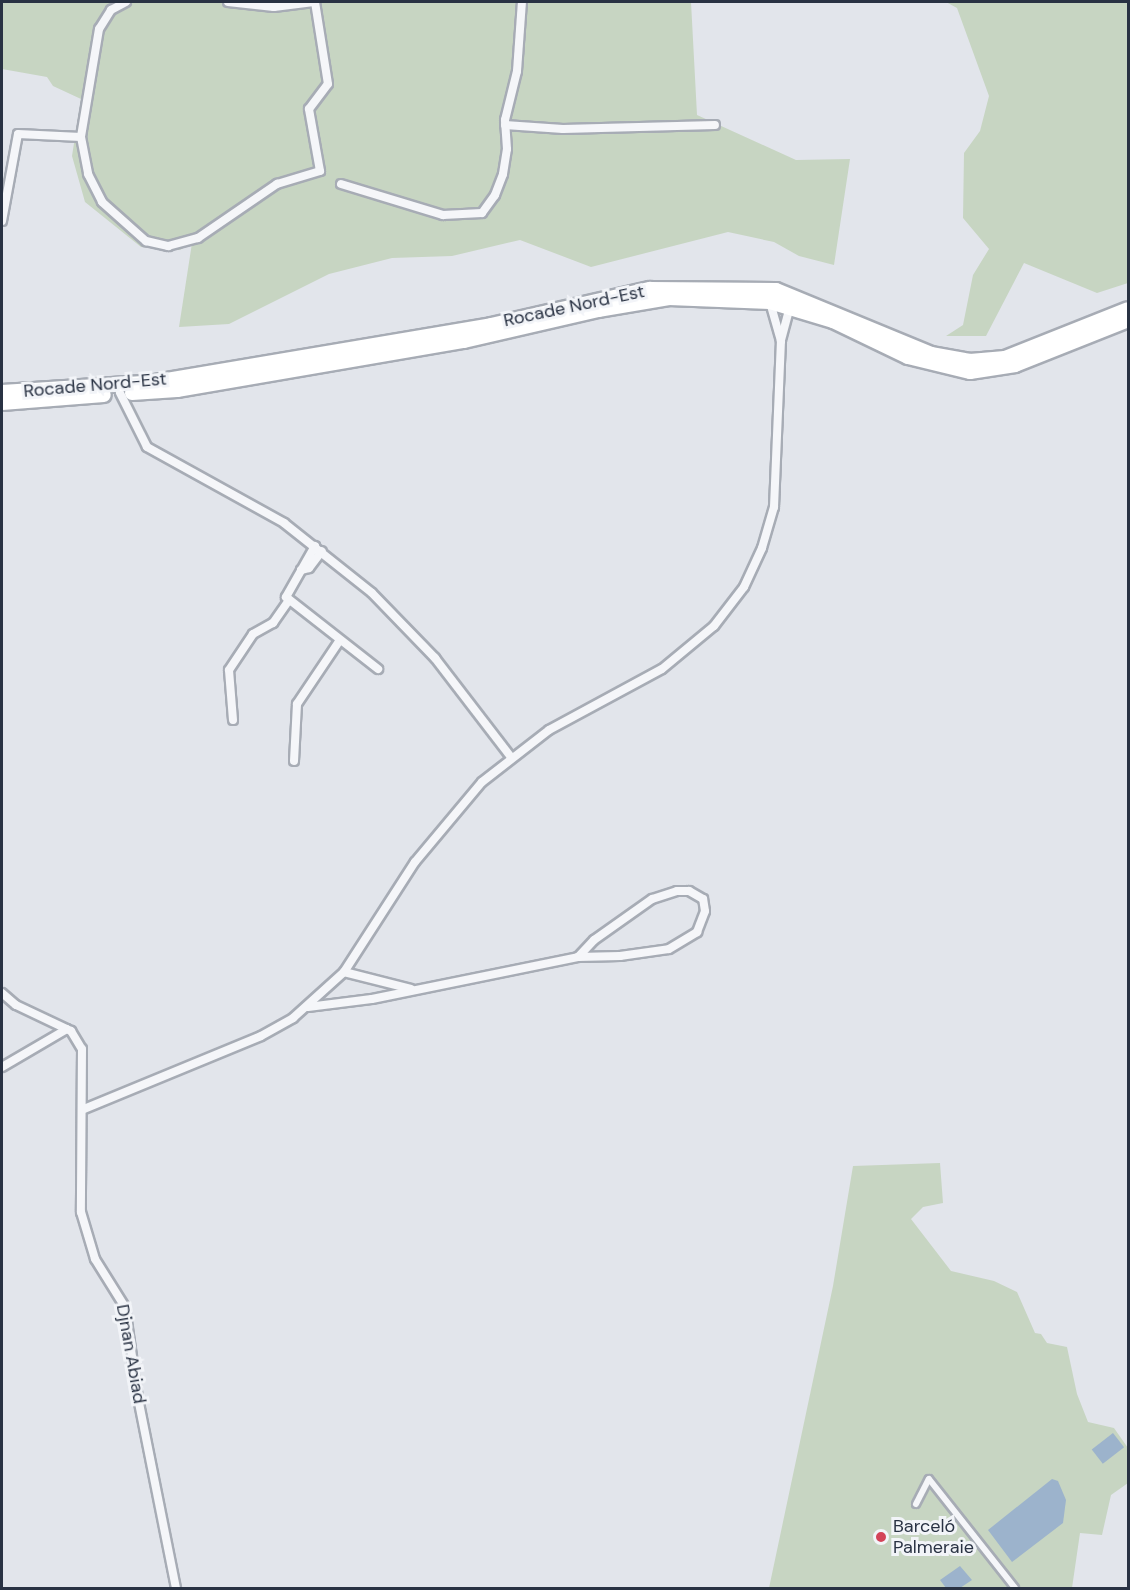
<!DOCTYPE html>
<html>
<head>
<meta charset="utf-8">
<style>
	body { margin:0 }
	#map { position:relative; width:1130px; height:1590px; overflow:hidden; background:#e2e5eb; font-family:"DM Sans",sans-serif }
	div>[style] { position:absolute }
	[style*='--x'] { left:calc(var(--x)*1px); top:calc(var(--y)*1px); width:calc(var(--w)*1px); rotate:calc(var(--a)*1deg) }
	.green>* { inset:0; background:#c7d5c2 }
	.water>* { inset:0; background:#9cb3cc; transform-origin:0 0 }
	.roads { filter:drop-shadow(2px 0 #a7acb5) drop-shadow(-2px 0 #a7acb5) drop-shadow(0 2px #a7acb5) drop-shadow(0 -2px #a7acb5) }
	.pedestrian>* { height:6px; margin:-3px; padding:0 3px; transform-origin:3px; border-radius:3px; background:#f5f6f9 }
	.minor>* { height:8px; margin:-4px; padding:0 4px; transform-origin:4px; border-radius:4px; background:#f5f6f9 }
	.trunk>* { height:14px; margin:-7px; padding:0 7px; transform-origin:7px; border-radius:7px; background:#fff }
	.dots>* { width:16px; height:16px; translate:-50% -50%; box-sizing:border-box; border:3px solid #f2f4f8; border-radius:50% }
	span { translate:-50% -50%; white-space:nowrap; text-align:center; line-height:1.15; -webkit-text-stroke:6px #f2f4f8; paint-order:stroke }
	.street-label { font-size:18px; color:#293243 }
	.poi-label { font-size:18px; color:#293243 }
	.left { translate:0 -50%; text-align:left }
	.frame { position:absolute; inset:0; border:3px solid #293243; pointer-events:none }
</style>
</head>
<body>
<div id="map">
	<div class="green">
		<i style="clip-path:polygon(2px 2px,691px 2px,697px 115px,796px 160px,850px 159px,834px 265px,799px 256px,774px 242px,728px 232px,591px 267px,520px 240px,452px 256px,392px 258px,329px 274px,229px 324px,179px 327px,192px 243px,180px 250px,141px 247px,85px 202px,72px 156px,81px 99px,53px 86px,47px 77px,2px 69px)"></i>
		<i style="clip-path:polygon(946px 2px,1128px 2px,1128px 283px,1097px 293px,1024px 263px,986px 336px,946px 336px,963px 325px,973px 275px,989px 249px,963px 218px,964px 153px,980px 131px,989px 96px,957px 8px)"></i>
		<i style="clip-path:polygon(940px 1163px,943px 1203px,923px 1207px,911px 1219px,951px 1271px,994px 1281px,1017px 1292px,1035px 1333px,1041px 1334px,1047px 1343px,1067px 1347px,1077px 1394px,1088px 1422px,1114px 1428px,1128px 1448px,1128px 1483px,1111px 1495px,1102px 1535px,1080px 1533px,1072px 1588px,769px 1588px,833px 1286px,853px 1166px)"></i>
	</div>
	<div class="water">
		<i style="left:1113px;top:1433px;width:18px;height:27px;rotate:52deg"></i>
		<i style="clip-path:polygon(1052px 1479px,1058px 1481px,1066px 1500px,1063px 1523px,1012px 1562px,988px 1530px)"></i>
		<i style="clip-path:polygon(960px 1566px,972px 1580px,960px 1588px,946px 1588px,940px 1580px)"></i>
	</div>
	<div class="roads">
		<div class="pedestrian">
			<i style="--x:916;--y:1504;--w:28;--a:-63"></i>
			<i style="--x:929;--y:1479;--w:139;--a:51.7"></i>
		</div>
		<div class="minor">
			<i style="--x:126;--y:2;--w:17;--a:152"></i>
			<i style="--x:111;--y:10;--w:22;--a:122"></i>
			<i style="--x:99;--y:29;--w:109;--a:99.5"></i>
			<i style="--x:81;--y:137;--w:38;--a:79"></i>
			<i style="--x:88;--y:174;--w:31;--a:63"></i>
			<i style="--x:102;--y:202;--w:59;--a:41.6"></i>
			<i style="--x:146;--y:241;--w:23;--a:13"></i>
			<i style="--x:168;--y:246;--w:31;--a:-15"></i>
			<i style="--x:198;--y:238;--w:96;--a:-34.4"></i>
			<i style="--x:277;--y:184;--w:45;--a:-16.8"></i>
			<i style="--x:320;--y:171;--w:63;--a:-100.1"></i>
			<i style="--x:309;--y:109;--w:31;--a:-53"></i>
			<i style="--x:328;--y:84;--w:83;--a:-99"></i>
			<i style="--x:228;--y:2;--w:46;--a:6.2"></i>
			<i style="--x:274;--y:7;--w:40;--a:-7.1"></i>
			<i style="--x:505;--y:125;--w:58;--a:3.9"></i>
			<i style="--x:563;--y:129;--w:152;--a:-1.5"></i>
			<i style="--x:341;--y:184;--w:107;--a:16.9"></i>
			<i style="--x:443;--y:215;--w:39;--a:-3"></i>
			<i style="--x:482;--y:213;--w:22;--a:-54"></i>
			<i style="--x:495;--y:195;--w:22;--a:-69"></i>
			<i style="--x:503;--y:174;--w:25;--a:-81"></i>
			<i style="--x:507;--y:149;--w:29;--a:-94"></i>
			<i style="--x:505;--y:120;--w:50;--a:-76.2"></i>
			<i style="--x:517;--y:71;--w:69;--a:-85.9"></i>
			<i style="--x:2;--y:221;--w:88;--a:-79.6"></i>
			<i style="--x:18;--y:134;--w:63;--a:2.7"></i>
			<i style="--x:781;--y:340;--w:34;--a:-75"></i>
			<i style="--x:120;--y:393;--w:60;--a:63.4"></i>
			<i style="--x:147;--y:447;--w:157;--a:29"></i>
			<i style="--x:284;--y:523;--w:112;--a:38.5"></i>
			<i style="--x:372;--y:593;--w:91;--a:45.9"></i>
			<i style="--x:435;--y:658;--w:125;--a:52.5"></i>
			<i style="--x:315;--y:546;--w:59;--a:119.6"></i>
			<i style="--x:286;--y:597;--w:117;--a:38"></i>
			<i style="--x:301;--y:570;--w:8;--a:-14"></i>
			<i style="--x:309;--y:568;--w:21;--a:-53"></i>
			<i style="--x:233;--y:720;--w:50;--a:-94.6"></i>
			<i style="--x:229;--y:670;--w:43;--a:-56.3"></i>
			<i style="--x:253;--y:634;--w:23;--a:-29"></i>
			<i style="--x:273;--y:623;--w:28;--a:-55"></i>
			<i style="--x:294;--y:761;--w:57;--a:-87"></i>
			<i style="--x:297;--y:704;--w:77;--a:-56.1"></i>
			<i style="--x:344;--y:972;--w:69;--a:14.2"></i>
			<i style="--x:2;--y:993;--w:18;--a:41"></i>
			<i style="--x:16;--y:1005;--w:61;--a:25.3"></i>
			<i style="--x:71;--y:1031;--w:21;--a:59"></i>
			<i style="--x:82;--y:1049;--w:163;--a:90.4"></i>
			<i style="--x:81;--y:1212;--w:49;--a:73.4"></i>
			<i style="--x:95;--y:1259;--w:57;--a:58"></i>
			<i style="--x:125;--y:1307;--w:92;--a:81.9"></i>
			<i style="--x:138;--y:1398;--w:194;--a:78.7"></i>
			<i style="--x:308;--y:1007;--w:64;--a:-7.1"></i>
			<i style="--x:372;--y:999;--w:210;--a:-11.5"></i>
			<i style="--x:578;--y:957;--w:42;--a:-1.4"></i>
			<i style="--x:620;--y:956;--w:49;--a:-8.1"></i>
			<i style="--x:669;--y:949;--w:33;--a:-31"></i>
			<i style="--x:697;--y:932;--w:22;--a:-69"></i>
			<i style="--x:705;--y:911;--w:12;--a:-99"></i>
			<i style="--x:703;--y:899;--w:16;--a:-150"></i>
			<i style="--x:689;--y:891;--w:12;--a:180"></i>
			<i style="--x:677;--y:891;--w:26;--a:162"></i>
			<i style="--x:652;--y:899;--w:71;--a:144.7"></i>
			<i style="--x:594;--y:940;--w:23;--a:133"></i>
			<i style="--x:2;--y:1067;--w:75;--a:-30.3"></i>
			<i style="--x:84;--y:1109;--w:191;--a:-22.4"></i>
			<i style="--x:261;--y:1036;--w:37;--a:-29"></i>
			<i style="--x:293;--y:1018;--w:69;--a:-42"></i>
			<i style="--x:344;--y:972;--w:131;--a:-57.2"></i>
			<i style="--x:415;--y:862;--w:104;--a:-50.1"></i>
			<i style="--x:482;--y:782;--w:85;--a:-37.8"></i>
			<i style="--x:549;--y:730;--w:128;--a:-28.4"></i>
			<i style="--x:662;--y:669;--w:67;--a:-39.6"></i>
			<i style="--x:714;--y:626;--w:49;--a:-52.4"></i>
			<i style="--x:744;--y:587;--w:43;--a:-65.2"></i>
			<i style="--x:762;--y:548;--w:43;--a:-73.7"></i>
			<i style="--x:774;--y:507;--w:166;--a:-87.6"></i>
			<i style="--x:781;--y:341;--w:41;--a:-105.8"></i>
		</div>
		<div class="trunk">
			<i style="--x:2;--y:392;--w:153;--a:-3.7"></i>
			<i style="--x:155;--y:382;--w:341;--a:-9.6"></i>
			<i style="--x:491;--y:325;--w:163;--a:-12.8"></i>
			<i style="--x:650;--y:289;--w:126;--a:0.5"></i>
			<i style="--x:776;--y:290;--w:168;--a:22.4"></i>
			<i style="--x:931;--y:354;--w:40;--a:10"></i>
			<i style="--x:970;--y:361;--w:35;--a:-5"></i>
			<i style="--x:1005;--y:358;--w:132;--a:-21.7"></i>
			<i style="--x:132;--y:393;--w:45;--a:-3.8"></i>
			<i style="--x:177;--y:390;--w:291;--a:-9.7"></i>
			<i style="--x:464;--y:341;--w:138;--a:-13"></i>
			<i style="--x:598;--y:310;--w:72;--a:-9.6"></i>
			<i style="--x:669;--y:298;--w:101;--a:2.3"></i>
			<i style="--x:770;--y:302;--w:66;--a:16.8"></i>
			<i style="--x:833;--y:321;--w:83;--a:25.6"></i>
			<i style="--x:908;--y:357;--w:64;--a:13.6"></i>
			<i style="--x:970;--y:372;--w:46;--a:-8.8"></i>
			<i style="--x:1015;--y:365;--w:122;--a:-21.7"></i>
			<i style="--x:2;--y:403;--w:102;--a:-4.5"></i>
		</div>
	</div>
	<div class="dots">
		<i style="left:881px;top:1537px;background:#d34358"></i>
	</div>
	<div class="street-label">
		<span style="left:574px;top:306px;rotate:-12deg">Rocade Nord-Est</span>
		<span style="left:95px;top:385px;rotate:-5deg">Rocade Nord-Est</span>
		<span style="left:131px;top:1354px;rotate:80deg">Djnan Abiad</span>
	</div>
	<div class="poi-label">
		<span class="left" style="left:893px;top:1537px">Barceló<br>Palmeraie</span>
	</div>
	<div class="frame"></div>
</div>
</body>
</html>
